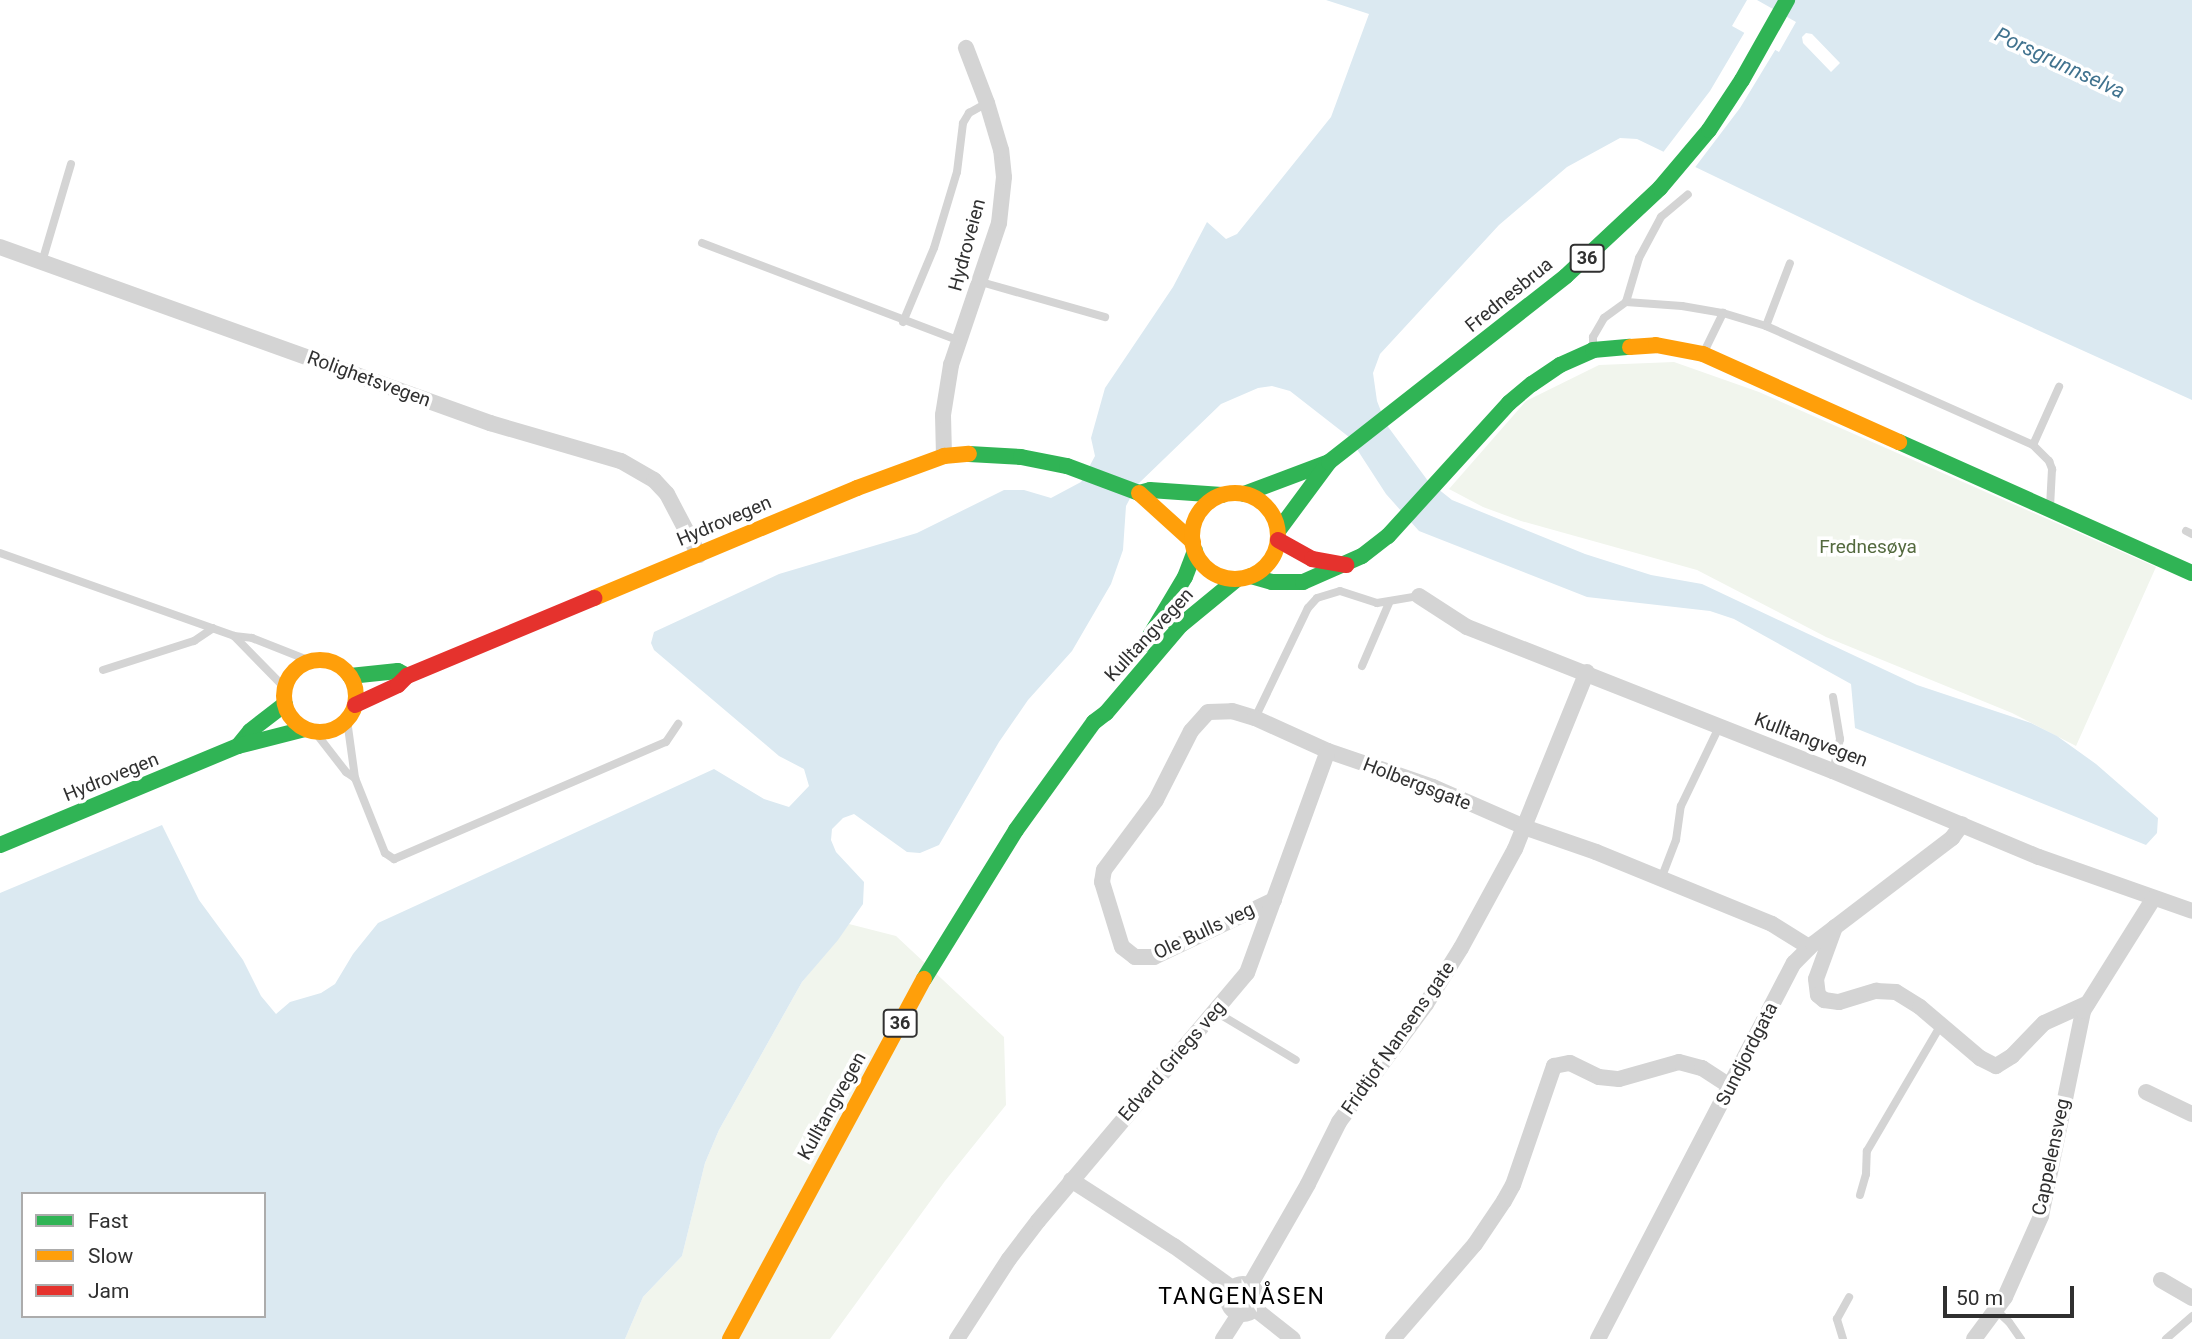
<!DOCTYPE html>
<html>
<head>
<meta charset="utf-8">
<style>
	body { margin:0 }
	#map { position:relative; width:2192px; height:1339px; overflow:hidden; background:#fff; font-family:Roboto,sans-serif }
	div>[style] { position:absolute }
	[style*='--x'] { left:calc(var(--x)*1px); top:calc(var(--y)*1px); width:calc(var(--w)*1px); rotate:calc(var(--a)*1deg) }
	.green>* { inset:0; background:#f1f5ed }
	.water>* { inset:0; background:#dbe9f1 }
	.pier>* { inset:0; background:#fff }
	.lane>* { height:8px; margin:-4px; padding:0 4px; transform-origin:4px; border-radius:4px; background:#d4d4d4 }
	.street>* { height:16px; margin:-8px; padding:0 8px; transform-origin:8px; border-radius:8px; background:#d4d4d4 }
	.street>.ring { margin:-8px; padding:0; box-sizing:content-box; background:none; border:16px solid #d4d4d4; border-radius:50% }
	.fast>* { height:16px; margin:-8px; padding:0 8px; transform-origin:8px; border-radius:8px; background:#30b455 }
	.slow>* { height:16px; margin:-8px; padding:0 8px; transform-origin:8px; border-radius:8px; background:#ff9f0a }
	.slow>.ring { margin:-8px; padding:0; box-sizing:content-box; background:none; border:16px solid #ff9f0a; border-radius:50% }
	.jam>* { height:16px; margin:-8px; padding:0 8px; transform-origin:8px; border-radius:8px; background:#e5322d }
	span { translate:-50% -50%; white-space:nowrap; text-align:center; line-height:1.15; -webkit-text-stroke:7px #fff; paint-order:stroke }
	.shield-label span { padding:2px 5px; background:#fff; border:2px solid; border-radius:5px; -webkit-text-stroke-width:0 }
	.shield-label { font-size:18px; color:#303030; font-weight:700 }
	.street-label { font-size:19px; color:#303030 }
	.park-label { font-size:19px; color:#546a3f }
	.water-label { font-size:21px; color:#41738f; font-style:italic }
	.quarter-label { font-size:23px; color:#000; letter-spacing:2px }
	.legend { position:absolute; left:21px; top:1192px; width:245px; height:126px; box-sizing:border-box; background:#fff; border:2px solid #acacac; margin:0; padding:9px 12px; list-style:none; font-size:21px; color:#303030 }
	.legend li { display:flex; align-items:center; gap:14px; height:35px }
	.legend b { width:35px; border:2px solid #acacac }
	.scale { position:absolute; left:1943px; top:1286px; width:131px; height:32px; box-sizing:border-box; border:4px solid #303030; border-top:0; padding-left:9px; font-size:21px; line-height:24px; white-space:nowrap; color:#303030; -webkit-text-stroke:5px #fff; paint-order:stroke }
</style>
</head>
<body>
<div id="map">
	<div class="green">
		<i style="clip-path:polygon(1674px 362px,1759px 392px,2156px 567px,2076px 746px,2012px 713px,1826px 637px,1697px 570px,1521px 521px,1483px 507px,1449px 489px,1526px 401px,1599px 365px)"></i>
		<i style="clip-path:polygon(849px 924px,896px 936px,1004px 1037px,1006px 1105px,945px 1181px,830px 1339px,625px 1339px,643px 1297px,682px 1256px,705px 1163px,719px 1130px,802px 982px)"></i>
	</div>
	<div class="water">
		<i style="clip-path:polygon(evenodd,1326px 0,1747px 0,1732px 26px,1779px 52px,1796px 22px,1757px 0,2192px 0,2192px 400px,1976px 302px,1637px 139px,1620px 138px,1567px 167px,1499px 225px,1380px 354px,1373px 373px,1377px 401px,1386px 424px,1428px 481px,1452px 500px,1585px 554px,1651px 575px,1702px 584px,1917px 685px,2031px 723px,2057px 736px,2096px 764px,2158px 818px,2157px 833px,2146px 845px,1855px 728px,1851px 684px,1734px 619px,1710px 611px,1587px 597px,1419px 531px,1386px 494px,1349px 437px,1290px 391px,1272px 386px,1258px 388px,1221px 404px,1137px 485px,1126px 506px,1123px 550px,1111px 584px,1072px 651px,1028px 700px,999px 742px,939px 845px,920px 853px,907px 852px,854px 814px,843px 818px,832px 829px,831px 840px,836px 852px,864px 882px,863px 904px,838px 940px,802px 982px,719px 1130px,705px 1163px,682px 1256px,643px 1297px,625px 1339px,0 1339px,0 893px,162px 825px,199px 900px,243px 960px,261px 996px,276px 1014px,290px 1002px,321px 993px,335px 984px,353px 954px,378px 923px,714px 769px,764px 799px,789px 807px,809px 786px,804px 769px,779px 756px,654px 650px,651px 643px,654px 632px,779px 574px,917px 533px,1004px 490px,1024px 490px,1051px 498px,1081px 482px,1095px 456px,1091px 438px,1105px 388px,1173px 287px,1207px 222px,1226px 239px,1237px 234px,1331px 117px,1369px 14px,1326px 0,1806px 33px,1812px 34px,1840px 63px,1831px 72px,1803px 43px,1802px 37px,1806px 33px,1326px 0,23px 1194px,264px 1194px,264px 1316px,23px 1316px,23px 1194px)"></i>
	</div>
	<div class="pier">
		<i style="clip-path:polygon(1746px 30px,1777px 47px,1740px 108px,1693px 170px,1661px 155px,1710px 91px)"></i>
	</div>
	<div class="lane">
		<i style="--x:702;--y:243;--w:276;--a:20.8"></i>
		<i style="--x:42;--y:262;--w:102;--a:-73.5"></i>
		<i style="--x:981;--y:282;--w:129;--a:15.8"></i>
		<i style="--x:1626;--y:302;--w:46;--a:-73.5"></i>
		<i style="--x:1639;--y:258;--w:47;--a:-61.8"></i>
		<i style="--x:1661;--y:217;--w:35;--a:-40"></i>
		<i style="--x:903;--y:322;--w:80;--a:-67.3"></i>
		<i style="--x:934;--y:248;--w:79;--a:-73.2"></i>
		<i style="--x:957;--y:172;--w:49;--a:-83"></i>
		<i style="--x:963;--y:123;--w:12;--a:-59"></i>
		<i style="--x:969;--y:113;--w:21;--a:-29"></i>
		<i style="--x:1766;--y:326;--w:67;--a:-69.1"></i>
		<i style="--x:1593;--y:349;--w:12;--a:-90"></i>
		<i style="--x:1593;--y:337;--w:22;--a:-60"></i>
		<i style="--x:1604;--y:318;--w:27;--a:-36"></i>
		<i style="--x:1626;--y:302;--w:56;--a:4.1"></i>
		<i style="--x:1682;--y:306;--w:42;--a:9.7"></i>
		<i style="--x:1723;--y:313;--w:45;--a:16.8"></i>
		<i style="--x:1766;--y:326;--w:292;--a:24"></i>
		<i style="--x:2033;--y:445;--w:23;--a:45"></i>
		<i style="--x:2049;--y:461;--w:9;--a:69"></i>
		<i style="--x:2052;--y:469;--w:39;--a:93"></i>
		<i style="--x:1703;--y:354;--w:46;--a:-64"></i>
		<i style="--x:2033;--y:445;--w:64;--a:-65.9"></i>
		<i style="--x:2186;--y:531;--w:7;--a:27"></i>
		<i style="--x:0;--y:553;--w:248;--a:19.5"></i>
		<i style="--x:234;--y:636;--w:18;--a:6"></i>
		<i style="--x:252;--y:638;--w:62;--a:21.6"></i>
		<i style="--x:234;--y:636;--w:73;--a:45.6"></i>
		<i style="--x:1362;--y:666;--w:69;--a:-66.8"></i>
		<i style="--x:103;--y:670;--w:96;--a:-17.7"></i>
		<i style="--x:194;--y:641;--w:23;--a:-34"></i>
		<i style="--x:1833;--y:697;--w:43;--a:80.5"></i>
		<i style="--x:1840;--y:739;--w:33;--a:102"></i>
		<i style="--x:1255;--y:718;--w:122;--a:-64.3"></i>
		<i style="--x:1308;--y:608;--w:13;--a:-48"></i>
		<i style="--x:1317;--y:598;--w:24;--a:-17"></i>
		<i style="--x:1340;--y:591;--w:39;--a:18"></i>
		<i style="--x:1377;--y:603;--w:43;--a:-9.5"></i>
		<i style="--x:347;--y:720;--w:59;--a:82.1"></i>
		<i style="--x:355;--y:778;--w:81;--a:68.2"></i>
		<i style="--x:385;--y:853;--w:11;--a:34"></i>
		<i style="--x:394;--y:859;--w:296;--a:-23.3"></i>
		<i style="--x:666;--y:742;--w:22;--a:-56"></i>
		<i style="--x:315;--y:732;--w:51;--a:52.2"></i>
		<i style="--x:346;--y:772;--w:11;--a:34"></i>
		<i style="--x:1661;--y:879;--w:42;--a:-69"></i>
		<i style="--x:1676;--y:840;--w:34;--a:-82"></i>
		<i style="--x:1681;--y:806;--w:88;--a:-64.3"></i>
		<i style="--x:1216;--y:1012;--w:93;--a:31"></i>
		<i style="--x:1860;--y:1195;--w:22;--a:-74"></i>
		<i style="--x:1866;--y:1174;--w:23;--a:-88"></i>
		<i style="--x:1867;--y:1151;--w:146;--a:-59.6"></i>
		<i style="--x:1997;--y:1311;--w:16;--a:43"></i>
		<i style="--x:2009;--y:1322;--w:21;--a:55"></i>
		<i style="--x:1843;--y:1339;--w:21;--a:-107"></i>
		<i style="--x:1837;--y:1319;--w:25;--a:-61"></i>
		<i style="--x:2166;--y:1339;--w:35;--a:-41"></i>
	</div>
	<div class="street">
		<i style="--x:0;--y:247;--w:521;--a:19.76"></i>
		<i style="--x:490;--y:423;--w:136;--a:16.2"></i>
		<i style="--x:621;--y:461;--w:38;--a:30"></i>
		<i style="--x:654;--y:480;--w:19;--a:47"></i>
		<i style="--x:667;--y:494;--w:69;--a:62.3"></i>
		<i style="--x:944;--y:456;--w:41;--a:-91.4"></i>
		<i style="--x:943;--y:415;--w:51;--a:-80.9"></i>
		<i style="--x:951;--y:365;--w:150;--a:-71.3"></i>
		<i style="--x:999;--y:223;--w:46;--a:-83.8"></i>
		<i style="--x:1004;--y:177;--w:27;--a:-96"></i>
		<i style="--x:1001;--y:150;--w:49;--a:-106.6"></i>
		<i style="--x:987;--y:103;--w:59;--a:-110.9"></i>
		<i style="--x:1419;--y:596;--w:57;--a:32.9"></i>
		<i style="--x:1467;--y:627;--w:393;--a:21.5"></i>
		<i style="--x:1833;--y:771;--w:223;--a:22.7"></i>
		<i style="--x:2039;--y:857;--w:162;--a:19.4"></i>
		<i style="--x:1274;--y:900;--w:133;--a:154.6"></i>
		<i style="--x:1154;--y:957;--w:19;--a:180"></i>
		<i style="--x:1135;--y:957;--w:16;--a:-142"></i>
		<i style="--x:1122;--y:947;--w:68;--a:-107.1"></i>
		<i style="--x:1102;--y:882;--w:12;--a:-81"></i>
		<i style="--x:1104;--y:870;--w:87;--a:-53.4"></i>
		<i style="--x:1156;--y:800;--w:77;--a:-63.1"></i>
		<i style="--x:1191;--y:731;--w:25;--a:-48"></i>
		<i style="--x:1208;--y:712;--w:24;--a:-2"></i>
		<i style="--x:1232;--y:711;--w:24;--a:17"></i>
		<i style="--x:1255;--y:718;--w:80;--a:24.3"></i>
		<i style="--x:1328;--y:751;--w:111;--a:18.9"></i>
		<i style="--x:1433;--y:787;--w:99;--a:23.7"></i>
		<i style="--x:1524;--y:827;--w:76;--a:19.1"></i>
		<i style="--x:1596;--y:852;--w:190;--a:22.2"></i>
		<i style="--x:1772;--y:924;--w:44;--a:31.9"></i>
		<i style="--x:1835;--y:927;--w:55;--a:110.1"></i>
		<i style="--x:1816;--y:979;--w:16;--a:83"></i>
		<i style="--x:1818;--y:995;--w:8;--a:40"></i>
		<i style="--x:1824;--y:1000;--w:15;--a:8"></i>
		<i style="--x:1839;--y:1002;--w:39;--a:-17"></i>
		<i style="--x:1876;--y:991;--w:20;--a:3"></i>
		<i style="--x:1896;--y:992;--w:28;--a:32"></i>
		<i style="--x:1920;--y:1007;--w:79;--a:40.4"></i>
		<i style="--x:1980;--y:1058;--w:18;--a:27"></i>
		<i style="--x:1996;--y:1066;--w:19;--a:-32"></i>
		<i style="--x:2012;--y:1056;--w:46;--a:-45.9"></i>
		<i style="--x:2044;--y:1023;--w:48;--a:-24.4"></i>
		<i style="--x:2146;--y:1092;--w:51;--a:25.6"></i>
		<i style="--x:1071;--y:1180;--w:122;--a:32.7"></i>
		<i style="--x:1174;--y:1246;--w:72;--a:35.9"></i>
		<i style="--x:2161;--y:1280;--w:36;--a:30"></i>
		<i class="ring" style="left:1228px;top:1284px;width:14px;height:14px"></i>
		<i style="--x:1250;--y:1285;--w:116;--a:-60.1"></i>
		<i style="--x:1308;--y:1184;--w:69;--a:-63.4"></i>
		<i style="--x:1339;--y:1122;--w:147;--a:-53.6"></i>
		<i style="--x:1426;--y:1004;--w:66;--a:-58"></i>
		<i style="--x:1461;--y:948;--w:113;--a:-61.4"></i>
		<i style="--x:1515;--y:849;--w:191;--a:-67.9"></i>
		<i style="--x:1255;--y:1309;--w:48;--a:38.3"></i>
		<i style="--x:957;--y:1339;--w:95;--a:-57"></i>
		<i style="--x:1009;--y:1259;--w:48;--a:-52.7"></i>
		<i style="--x:1038;--y:1221;--w:324;--a:-49.9"></i>
		<i style="--x:1247;--y:973;--w:236;--a:-70"></i>
		<i style="--x:1223;--y:1339;--w:31;--a:-57"></i>
		<i style="--x:1393;--y:1339;--w:125;--a:-49.2"></i>
		<i style="--x:1475;--y:1244;--w:52;--a:-56"></i>
		<i style="--x:1504;--y:1201;--w:18;--a:-61"></i>
		<i style="--x:1513;--y:1185;--w:126;--a:-71"></i>
		<i style="--x:1554;--y:1066;--w:16;--a:-11"></i>
		<i style="--x:1570;--y:1063;--w:32;--a:26"></i>
		<i style="--x:1599;--y:1077;--w:20;--a:6"></i>
		<i style="--x:1619;--y:1079;--w:62;--a:-15.8"></i>
		<i style="--x:1679;--y:1062;--w:24;--a:15"></i>
		<i style="--x:1702;--y:1068;--w:33;--a:33"></i>
		<i style="--x:1598;--y:1339;--w:424;--a:-62.5"></i>
		<i style="--x:1794;--y:963;--w:27;--a:-45"></i>
		<i style="--x:1813;--y:944;--w:175;--a:-37.3"></i>
		<i style="--x:1952;--y:838;--w:17;--a:-54"></i>
		<i style="--x:1974;--y:1339;--w:52;--a:-53.6"></i>
		<i style="--x:2005;--y:1297;--w:89;--a:-66"></i>
		<i style="--x:2041;--y:1216;--w:209;--a:-78.4"></i>
		<i style="--x:2083;--y:1011;--w:133;--a:-57.9"></i>
	</div>
	<div class="fast">
		<i style="--x:1899;--y:442;--w:321;--a:24.1"></i>
		<i style="--x:969;--y:454;--w:52;--a:3.3"></i>
		<i style="--x:1021;--y:457;--w:47;--a:11.1"></i>
		<i style="--x:1067;--y:466;--w:77;--a:20.6"></i>
		<i style="--x:1139;--y:493;--w:11;--a:-15"></i>
		<i style="--x:1150;--y:490;--w:72;--a:4"></i>
		<i style="--x:1244;--y:494;--w:91;--a:-20.6"></i>
		<i style="--x:1278;--y:531;--w:86;--a:-53.5"></i>
		<i style="--x:1329;--y:462;--w:301;--a:-38.1"></i>
		<i style="--x:1566;--y:276;--w:129;--a:-43.1"></i>
		<i style="--x:1660;--y:188;--w:76;--a:-49.8"></i>
		<i style="--x:1709;--y:130;--w:60;--a:-56.6"></i>
		<i style="--x:1742;--y:80;--w:92;--a:-60.6"></i>
		<i style="--x:1251;--y:576;--w:22;--a:16"></i>
		<i style="--x:1272;--y:582;--w:31;--a:0"></i>
		<i style="--x:1303;--y:582;--w:64;--a:-23.8"></i>
		<i style="--x:1362;--y:556;--w:33;--a:-38"></i>
		<i style="--x:1388;--y:536;--w:180;--a:-47.7"></i>
		<i style="--x:1509;--y:403;--w:30;--a:-40"></i>
		<i style="--x:1532;--y:384;--w:34;--a:-34"></i>
		<i style="--x:1560;--y:365;--w:36;--a:-24"></i>
		<i style="--x:1593;--y:350;--w:37;--a:-5"></i>
		<i style="--x:1145;--y:644;--w:78;--a:-59.2"></i>
		<i style="--x:1185;--y:577;--w:28;--a:-69"></i>
		<i style="--x:350;--y:676;--w:48;--a:-5.9"></i>
		<i style="--x:398;--y:671;--w:10;--a:29"></i>
		<i style="--x:238;--y:746;--w:19;--a:-51"></i>
		<i style="--x:250;--y:731;--w:44;--a:-37.6"></i>
		<i style="--x:0;--y:845;--w:258;--a:-22.6"></i>
		<i style="--x:238;--y:746;--w:69;--a:-14.2"></i>
		<i style="--x:924;--y:979;--w:175;--a:-58.3"></i>
		<i style="--x:1016;--y:830;--w:133;--a:-54.2"></i>
		<i style="--x:1094;--y:722;--w:15;--a:-37"></i>
		<i style="--x:1106;--y:713;--w:116;--a:-49.6"></i>
		<i style="--x:1181;--y:625;--w:72;--a:-39.4"></i>
	</div>
	<div class="slow">
		<i style="--x:1630;--y:347;--w:26;--a:-4"></i>
		<i style="--x:1656;--y:345;--w:48;--a:10.8"></i>
		<i style="--x:1703;--y:354;--w:215;--a:24.2"></i>
		<i style="--x:1139;--y:493;--w:73;--a:42.2"></i>
		<i class="ring" style="left:1192px;top:493px;width:70px;height:70px"></i>
		<i style="--x:594;--y:598;--w:285;--a:-22.7"></i>
		<i style="--x:857;--y:488;--w:93;--a:-20.2"></i>
		<i style="--x:944;--y:456;--w:25;--a:-5"></i>
		<i class="ring" style="left:284px;top:660px;width:56px;height:56px"></i>
		<i style="--x:730;--y:1339;--w:409;--a:-61.7"></i>
	</div>
	<div class="jam">
		<i style="--x:1278;--y:540;--w:39;--a:29"></i>
		<i style="--x:1312;--y:559;--w:35;--a:10"></i>
		<i style="--x:355;--y:705;--w:47;--a:-24.9"></i>
		<i style="--x:398;--y:685;--w:13;--a:-45"></i>
		<i style="--x:407;--y:676;--w:203;--a:-22.6"></i>
	</div>
	<div class="shield-label">
		<span style="left:1587px;top:258px">36</span>
		<span style="left:900px;top:1023px">36</span>
	</div>
	<div class="street-label">
		<span style="left:967px;top:245px;rotate:-75deg">Hydroveien</span>
		<span style="left:1509px;top:295px;rotate:-39deg">Frednesbrua</span>
		<span style="left:369px;top:379px;rotate:20deg">Rolighetsvegen</span>
		<span style="left:724px;top:521px;rotate:-23deg">Hydrovegen</span>
		<span style="left:1149px;top:635px;rotate:-47deg">Kulltangvegen</span>
		<span style="left:1811px;top:740px;rotate:21deg">Kulltangvegen</span>
		<span style="left:111px;top:777px;rotate:-22deg">Hydrovegen</span>
		<span style="left:1417px;top:784px;rotate:21deg">Holbergsgate</span>
		<span style="left:1204px;top:931px;rotate:-25deg">Ole Bulls veg</span>
		<span style="left:1398px;top:1038px;rotate:-55deg">Fridtjof Nansens gate</span>
		<span style="left:1747px;top:1054px;rotate:-63deg">Sundjordgata</span>
		<span style="left:1172px;top:1061px;rotate:-49deg">Edvard Griegs veg</span>
		<span style="left:832px;top:1106px;rotate:-61deg">Kulltangvegen</span>
		<span style="left:2051px;top:1157px;rotate:-78deg">Cappelensveg</span>
	</div>
	<div class="park-label">
		<span style="left:1868px;top:547px">Frednesøya</span>
	</div>
	<div class="water-label">
		<span style="left:2060px;top:63px;rotate:25deg">Porsgrunnselva</span>
	</div>
	<div class="quarter-label">
		<span style="left:1242px;top:1297px">TANGENÅSEN</span>
	</div>
	<ul class="legend">
	<li><b style="height:9px;background:#30b455"></b>Fast</li>
	<li><b style="height:9px;background:#ff9f0a"></b>Slow</li>
	<li><b style="height:9px;background:#e5322d"></b>Jam</li>
	</ul>
	<div class="scale">50 m</div>
</div>
</body>
</html>
